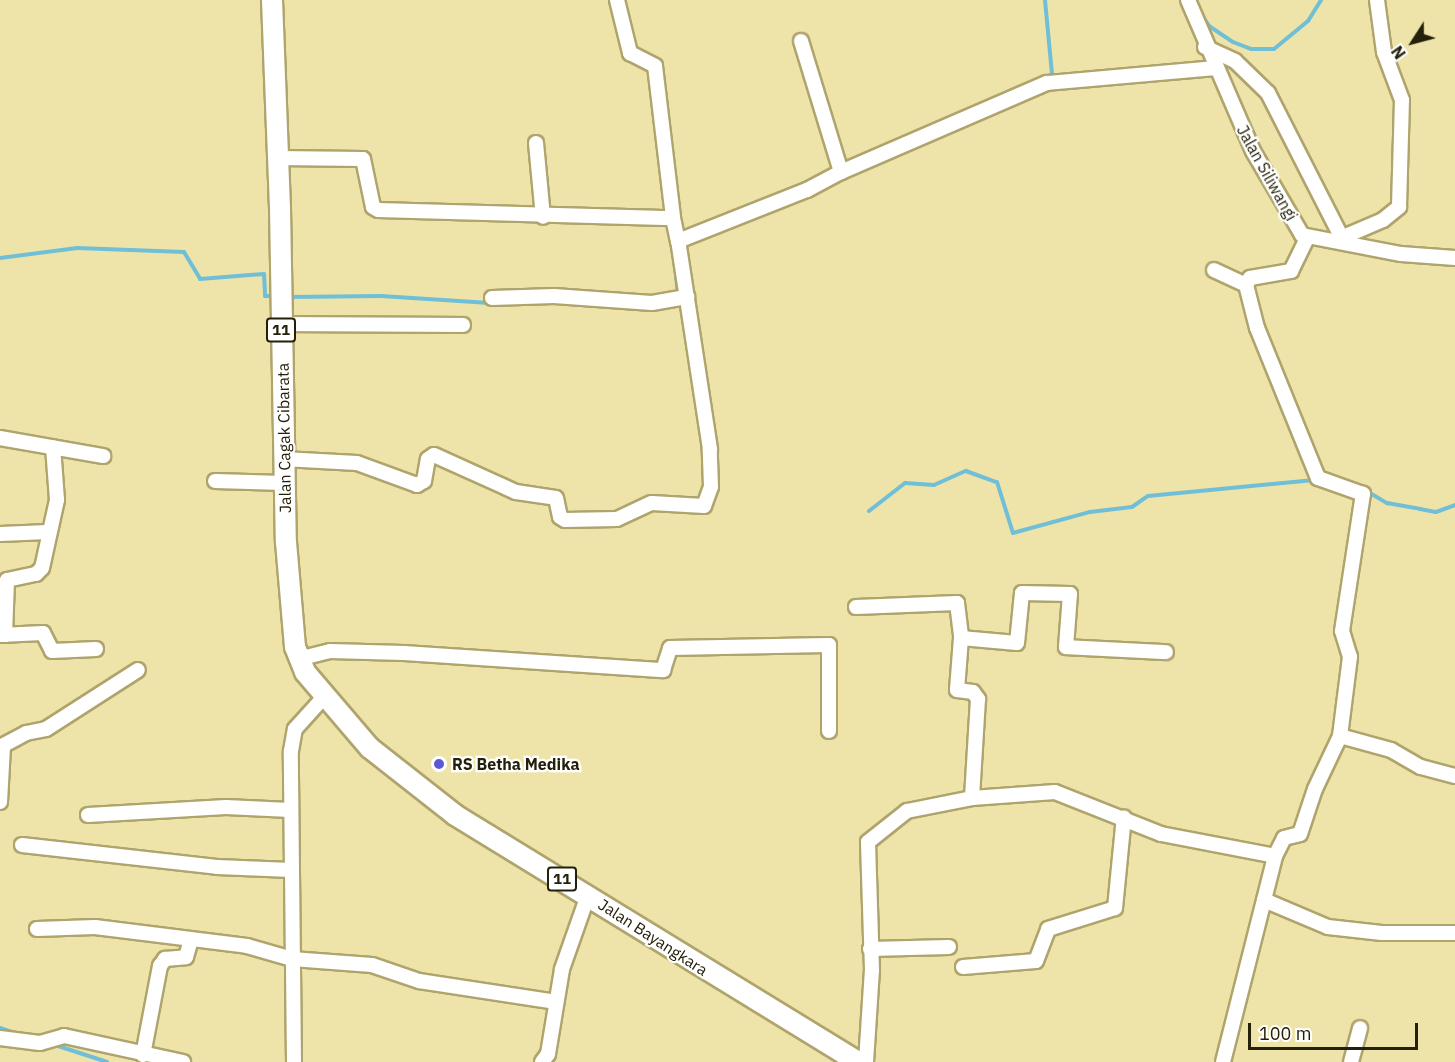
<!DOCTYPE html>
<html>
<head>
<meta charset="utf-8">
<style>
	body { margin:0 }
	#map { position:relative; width:1455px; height:1062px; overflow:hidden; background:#eee4aa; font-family:"IBM Plex Sans",sans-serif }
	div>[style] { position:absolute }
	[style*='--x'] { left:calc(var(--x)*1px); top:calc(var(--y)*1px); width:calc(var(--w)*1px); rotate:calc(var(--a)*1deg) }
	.stream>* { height:4px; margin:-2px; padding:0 2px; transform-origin:2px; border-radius:2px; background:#70bfd7 }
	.roads { filter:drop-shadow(2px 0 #afa46c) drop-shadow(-2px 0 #afa46c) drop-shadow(0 2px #afa46c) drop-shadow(0 -2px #afa46c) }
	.minor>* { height:14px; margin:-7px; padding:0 7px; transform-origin:7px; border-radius:7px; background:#fff }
	.highway>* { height:20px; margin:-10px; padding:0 10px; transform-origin:10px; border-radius:10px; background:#fff }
	.dots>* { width:16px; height:16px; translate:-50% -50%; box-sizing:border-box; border:3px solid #fff; border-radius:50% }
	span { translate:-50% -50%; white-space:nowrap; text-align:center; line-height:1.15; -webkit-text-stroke:4.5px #fff; paint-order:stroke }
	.shield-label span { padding:2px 4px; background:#fff; border:2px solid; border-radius:4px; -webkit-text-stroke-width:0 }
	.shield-label { font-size:15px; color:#242009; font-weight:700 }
	.street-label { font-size:16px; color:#242009 }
	.poi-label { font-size:16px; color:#242009; font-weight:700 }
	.left { translate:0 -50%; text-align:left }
	.north { position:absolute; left:1383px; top:12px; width:60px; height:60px; -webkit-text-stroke:4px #fff; paint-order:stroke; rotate:234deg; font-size:16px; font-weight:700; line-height:24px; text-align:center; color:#242009 }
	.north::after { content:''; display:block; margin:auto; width:21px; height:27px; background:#242009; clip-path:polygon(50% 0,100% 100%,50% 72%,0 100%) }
	.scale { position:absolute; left:1248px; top:1023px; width:170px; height:27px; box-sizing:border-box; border:3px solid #242009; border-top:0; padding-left:8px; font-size:18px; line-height:21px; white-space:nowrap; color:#242009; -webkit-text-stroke:4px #fff; paint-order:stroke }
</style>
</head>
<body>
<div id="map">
	<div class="stream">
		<i style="--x:1045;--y:0;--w:74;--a:84.6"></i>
		<i style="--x:1052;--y:74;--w:7;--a:146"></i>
		<i style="--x:1199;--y:11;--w:18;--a:56"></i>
		<i style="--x:1209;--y:26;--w:29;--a:34"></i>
		<i style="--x:1233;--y:42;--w:19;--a:21"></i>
		<i style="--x:1251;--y:49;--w:23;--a:0"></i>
		<i style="--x:1274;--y:49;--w:44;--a:-39.5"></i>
		<i style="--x:1308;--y:21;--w:25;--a:-58"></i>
		<i style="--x:673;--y:248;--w:46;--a:83.8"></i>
		<i style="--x:0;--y:258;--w:78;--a:-7.4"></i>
		<i style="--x:77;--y:248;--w:107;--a:2.1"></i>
		<i style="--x:184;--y:252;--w:31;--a:59"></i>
		<i style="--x:200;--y:279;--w:64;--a:-4.5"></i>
		<i style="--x:264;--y:274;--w:22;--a:87"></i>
		<i style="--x:265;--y:296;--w:9;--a:0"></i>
		<i style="--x:288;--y:297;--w:93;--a:-0.6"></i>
		<i style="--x:381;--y:296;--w:109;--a:3.7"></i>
		<i style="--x:1365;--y:490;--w:26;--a:31"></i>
		<i style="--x:1387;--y:503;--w:34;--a:10"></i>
		<i style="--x:1420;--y:509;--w:16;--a:11"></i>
		<i style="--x:1436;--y:512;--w:20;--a:-20"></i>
		<i style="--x:869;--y:511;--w:46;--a:-37.9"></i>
		<i style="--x:905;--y:483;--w:29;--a:4"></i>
		<i style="--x:934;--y:485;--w:35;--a:-24"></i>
		<i style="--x:966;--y:471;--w:33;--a:20"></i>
		<i style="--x:997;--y:482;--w:53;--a:72.6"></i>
		<i style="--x:1013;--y:533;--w:80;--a:-15.3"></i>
		<i style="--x:1090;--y:512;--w:42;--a:-6.8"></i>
		<i style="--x:1132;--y:507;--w:19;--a:-35"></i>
		<i style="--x:1148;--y:496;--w:167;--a:-5.5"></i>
		<i style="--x:0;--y:1028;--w:23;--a:18"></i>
		<i style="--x:52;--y:1044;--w:58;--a:18.1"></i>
	</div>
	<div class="roads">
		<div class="minor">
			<i style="--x:617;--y:0;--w:55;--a:76.2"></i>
			<i style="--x:630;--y:53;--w:28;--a:27"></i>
			<i style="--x:655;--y:66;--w:153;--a:83.2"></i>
			<i style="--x:1188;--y:0;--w:164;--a:66.7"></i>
			<i style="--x:1253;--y:151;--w:97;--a:59.7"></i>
			<i style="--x:1302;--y:235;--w:101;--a:10.9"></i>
			<i style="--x:1401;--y:254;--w:54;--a:4.2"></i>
			<i style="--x:801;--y:41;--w:137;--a:73"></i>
			<i style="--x:1205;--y:47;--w:33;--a:25"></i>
			<i style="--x:1235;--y:61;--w:46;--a:44.1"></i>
			<i style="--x:1268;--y:93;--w:163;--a:63"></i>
			<i style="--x:536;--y:143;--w:74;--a:84.6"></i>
			<i style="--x:277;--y:158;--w:86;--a:0.7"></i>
			<i style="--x:363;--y:159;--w:49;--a:78.2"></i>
			<i style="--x:373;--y:207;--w:6;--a:31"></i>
			<i style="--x:378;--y:210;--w:295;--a:1.6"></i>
			<i style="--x:673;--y:218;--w:24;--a:78"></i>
			<i style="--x:678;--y:241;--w:139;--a:-21.6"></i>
			<i style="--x:807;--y:190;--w:38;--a:-28"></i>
			<i style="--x:841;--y:172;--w:224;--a:-23.4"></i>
			<i style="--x:1047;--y:83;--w:168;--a:-5.1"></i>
			<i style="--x:1334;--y:241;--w:53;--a:-23.2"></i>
			<i style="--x:1383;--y:220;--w:21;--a:-39"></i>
			<i style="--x:1399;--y:207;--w:107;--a:-88.4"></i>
			<i style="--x:1402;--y:100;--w:51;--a:-110.6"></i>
			<i style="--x:1384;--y:52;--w:52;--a:-97.7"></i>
			<i style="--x:1214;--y:270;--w:35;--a:25"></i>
			<i style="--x:492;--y:298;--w:62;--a:-1.8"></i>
			<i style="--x:554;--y:296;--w:98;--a:4.1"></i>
			<i style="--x:652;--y:303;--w:36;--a:-10"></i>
			<i style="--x:281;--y:324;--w:182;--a:0.3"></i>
			<i style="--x:0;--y:438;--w:105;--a:9.9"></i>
			<i style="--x:283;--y:459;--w:74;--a:3.1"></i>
			<i style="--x:357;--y:463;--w:64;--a:20.1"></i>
			<i style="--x:417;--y:485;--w:8;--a:-30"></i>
			<i style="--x:424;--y:481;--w:22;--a:-80"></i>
			<i style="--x:428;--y:459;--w:7;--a:-34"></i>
			<i style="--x:434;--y:455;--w:90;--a:24.3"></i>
			<i style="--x:516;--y:492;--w:40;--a:8.5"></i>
			<i style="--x:556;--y:498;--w:19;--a:78"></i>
			<i style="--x:560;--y:517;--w:6;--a:31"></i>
			<i style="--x:565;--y:520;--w:52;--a:-1.1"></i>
			<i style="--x:617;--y:519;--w:38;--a:-25"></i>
			<i style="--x:652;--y:503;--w:52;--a:3.3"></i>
			<i style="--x:704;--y:506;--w:20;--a:-70"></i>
			<i style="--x:711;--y:487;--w:38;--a:-92"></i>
			<i style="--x:710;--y:449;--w:210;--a:-98.7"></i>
			<i style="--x:215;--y:481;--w:69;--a:1.7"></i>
			<i style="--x:0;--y:534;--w:48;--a:-2.4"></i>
			<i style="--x:856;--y:607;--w:101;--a:-2.3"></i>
			<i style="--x:957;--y:603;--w:35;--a:83"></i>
			<i style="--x:961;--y:638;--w:52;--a:94.4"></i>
			<i style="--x:957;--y:690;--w:16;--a:7"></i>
			<i style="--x:973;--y:692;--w:9;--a:54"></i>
			<i style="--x:978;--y:699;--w:99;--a:93.5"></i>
			<i style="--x:0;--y:635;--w:43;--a:-2.7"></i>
			<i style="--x:43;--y:633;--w:20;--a:63"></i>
			<i style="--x:52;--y:651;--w:44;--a:-2.6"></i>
			<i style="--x:5;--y:635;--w:55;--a:-87.9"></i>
			<i style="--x:7;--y:580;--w:30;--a:-12"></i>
			<i style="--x:36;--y:574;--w:8;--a:-45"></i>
			<i style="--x:42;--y:568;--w:70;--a:-77.6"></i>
			<i style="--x:57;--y:500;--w:53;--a:-94.3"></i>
			<i style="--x:961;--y:638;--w:56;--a:5.1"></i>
			<i style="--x:1017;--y:643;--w:50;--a:-84.3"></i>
			<i style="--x:1022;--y:593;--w:48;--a:1.2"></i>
			<i style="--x:1070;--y:594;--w:53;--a:94.3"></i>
			<i style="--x:1066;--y:647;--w:100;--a:2.9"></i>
			<i style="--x:298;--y:659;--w:33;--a:-14"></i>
			<i style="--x:330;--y:651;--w:74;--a:1.5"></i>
			<i style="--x:404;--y:653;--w:260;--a:3.8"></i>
			<i style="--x:663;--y:670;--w:23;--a:-72"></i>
			<i style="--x:670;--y:648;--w:159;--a:-1.1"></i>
			<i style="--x:829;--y:645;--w:86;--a:90"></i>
			<i style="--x:1340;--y:736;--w:53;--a:15.4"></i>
			<i style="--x:1391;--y:750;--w:34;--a:30"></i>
			<i style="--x:1421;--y:767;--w:35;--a:15"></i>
			<i style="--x:0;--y:747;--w:30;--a:-28"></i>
			<i style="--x:26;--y:733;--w:20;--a:-11"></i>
			<i style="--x:46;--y:729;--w:109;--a:-32.7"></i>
			<i style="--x:0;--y:802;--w:55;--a:-86.9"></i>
			<i style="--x:88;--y:815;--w:138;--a:-3.3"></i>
			<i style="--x:226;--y:807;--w:64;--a:2.7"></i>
			<i style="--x:22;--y:845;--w:196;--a:6.4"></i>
			<i style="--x:217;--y:867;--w:74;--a:2.3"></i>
			<i style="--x:1264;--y:900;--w:69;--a:22.9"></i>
			<i style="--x:1328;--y:927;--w:54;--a:6.3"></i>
			<i style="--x:1382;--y:933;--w:73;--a:0"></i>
			<i style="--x:37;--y:929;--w:58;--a:-2"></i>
			<i style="--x:95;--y:927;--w:153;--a:7.1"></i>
			<i style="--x:247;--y:946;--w:47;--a:16.1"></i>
			<i style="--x:292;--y:959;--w:80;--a:4.3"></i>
			<i style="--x:372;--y:965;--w:50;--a:18.8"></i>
			<i style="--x:419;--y:981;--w:139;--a:8.7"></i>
			<i style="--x:870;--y:949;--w:79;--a:-1.5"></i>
			<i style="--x:963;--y:967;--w:73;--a:-4.7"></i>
			<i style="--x:1036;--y:961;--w:34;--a:-69"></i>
			<i style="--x:1048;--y:929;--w:70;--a:-17.4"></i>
			<i style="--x:1115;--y:908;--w:91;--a:-84.4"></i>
			<i style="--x:0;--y:1038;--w:40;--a:7.1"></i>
			<i style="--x:40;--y:1043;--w:25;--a:-16"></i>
			<i style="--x:64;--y:1036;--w:122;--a:12.3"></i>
			<i style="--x:143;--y:1055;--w:91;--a:-79.2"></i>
			<i style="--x:160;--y:966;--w:9;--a:-54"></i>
			<i style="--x:165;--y:959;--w:21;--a:-5"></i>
			<i style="--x:186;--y:957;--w:18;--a:-74"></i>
			<i style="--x:294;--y:1062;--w:311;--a:-90.6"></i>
			<i style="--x:291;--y:751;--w:22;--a:-80"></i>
			<i style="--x:295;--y:729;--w:42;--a:-47.9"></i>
			<i style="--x:542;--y:1062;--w:10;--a:-53"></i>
			<i style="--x:548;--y:1054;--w:86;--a:-80.6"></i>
			<i style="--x:562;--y:969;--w:78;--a:-70.6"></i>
			<i style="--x:866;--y:1062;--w:92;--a:-86.3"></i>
			<i style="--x:872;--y:970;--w:128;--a:-91.8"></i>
			<i style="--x:868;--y:842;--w:50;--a:-38.5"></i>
			<i style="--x:907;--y:811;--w:66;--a:-11.3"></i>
			<i style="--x:972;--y:798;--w:83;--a:-4.1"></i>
			<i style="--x:1055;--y:792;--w:114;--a:21.6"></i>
			<i style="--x:1161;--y:834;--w:116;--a:10.9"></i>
			<i style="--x:1223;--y:1062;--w:212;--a:-75.8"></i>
			<i style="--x:1275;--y:856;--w:20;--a:-63"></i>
			<i style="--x:1284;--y:838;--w:16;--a:-14"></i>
			<i style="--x:1300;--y:834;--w:47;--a:-71.6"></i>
			<i style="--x:1315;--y:789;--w:59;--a:-64.7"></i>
			<i style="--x:1340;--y:736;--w:80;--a:-82.8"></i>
			<i style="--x:1350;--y:657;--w:27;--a:-107"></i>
			<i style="--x:1342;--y:631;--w:139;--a:-81.3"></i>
			<i style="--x:1363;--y:494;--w:48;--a:-160.4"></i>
			<i style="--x:1318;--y:478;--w:162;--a:-112.1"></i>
			<i style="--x:1257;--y:328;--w:44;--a:-104.3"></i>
			<i style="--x:1246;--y:285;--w:8;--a:-60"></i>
			<i style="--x:1250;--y:278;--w:42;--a:-9.7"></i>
			<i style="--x:1291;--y:271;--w:37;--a:-64"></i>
			<i style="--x:1351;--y:1062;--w:35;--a:-75"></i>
		</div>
		<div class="highway">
			<i style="--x:272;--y:0;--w:208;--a:87.8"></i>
			<i style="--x:280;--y:208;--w:334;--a:89"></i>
			<i style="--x:286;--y:542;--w:105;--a:85.1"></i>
			<i style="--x:295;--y:647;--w:27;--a:68"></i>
			<i style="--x:305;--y:672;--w:100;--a:49.5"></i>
			<i style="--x:370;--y:748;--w:108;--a:38.2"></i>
			<i style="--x:455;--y:815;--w:473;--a:31.5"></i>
		</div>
	</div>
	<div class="dots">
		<i style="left:439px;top:764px;background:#5c5ad2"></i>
	</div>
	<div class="shield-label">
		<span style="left:281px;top:330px">11</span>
		<span style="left:562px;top:879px">11</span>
	</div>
	<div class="street-label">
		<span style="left:1267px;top:173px;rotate:61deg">Jalan Siliwangi</span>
		<span style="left:284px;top:438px;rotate:-91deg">Jalan Cagak Cibarata</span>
		<span style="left:653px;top:937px;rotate:33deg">Jalan Bayangkara</span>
	</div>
	<div class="poi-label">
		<span class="left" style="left:452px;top:764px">RS Betha Medika</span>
	</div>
	<div class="north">N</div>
	<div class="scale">100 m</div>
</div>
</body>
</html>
